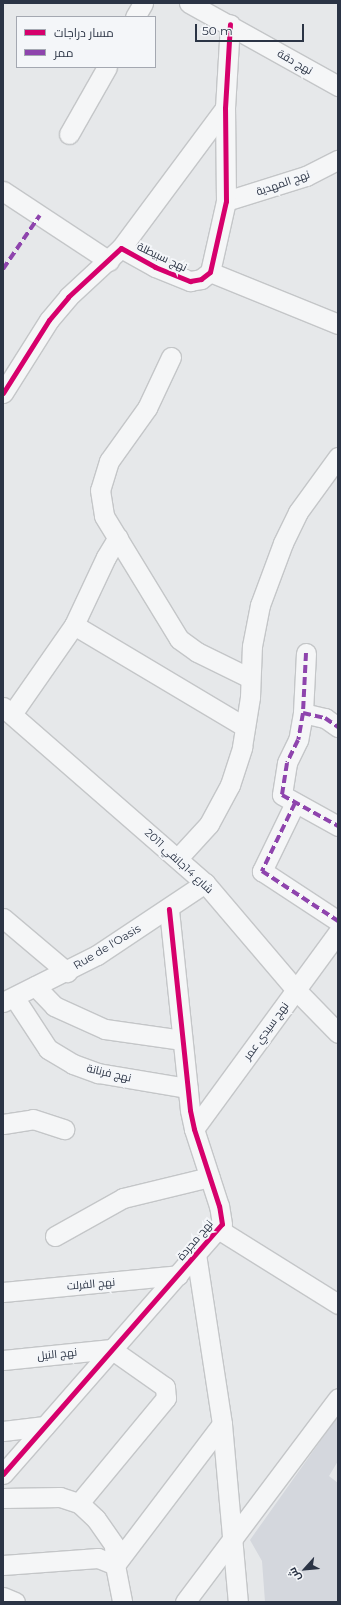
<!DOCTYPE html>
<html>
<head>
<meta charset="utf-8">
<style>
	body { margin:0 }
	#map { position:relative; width:341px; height:1605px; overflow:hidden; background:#e6e8ea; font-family:Montserrat,Cairo,sans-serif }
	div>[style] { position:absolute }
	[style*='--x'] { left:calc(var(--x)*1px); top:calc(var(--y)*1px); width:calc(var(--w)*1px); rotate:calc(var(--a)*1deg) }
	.built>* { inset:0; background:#d4d7dd }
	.roads { filter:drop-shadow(1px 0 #c4c6c8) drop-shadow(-1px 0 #c4c6c8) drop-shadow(0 1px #c4c6c8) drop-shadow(0 -1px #c4c6c8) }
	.minor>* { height:19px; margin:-9.5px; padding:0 9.5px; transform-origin:9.5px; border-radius:9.5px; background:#f5f6f7 }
	.quiet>* { height:4px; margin-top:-2px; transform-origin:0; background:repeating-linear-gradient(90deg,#8e44ad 0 8px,transparent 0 12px) }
	.cycleway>* { height:5px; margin:-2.5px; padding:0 2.5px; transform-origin:2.5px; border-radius:2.5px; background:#d6006c }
	span { translate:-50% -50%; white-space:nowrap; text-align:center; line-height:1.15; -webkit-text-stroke:4px #f4f6f9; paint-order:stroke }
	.street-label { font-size:11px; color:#2b3445 }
	.frame { position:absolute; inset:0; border:4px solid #2b3445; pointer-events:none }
	.legend { position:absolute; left:16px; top:16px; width:140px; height:52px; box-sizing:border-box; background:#f4f6f9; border:1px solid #a4a8b1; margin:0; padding:5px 7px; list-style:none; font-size:12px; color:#2b3445 }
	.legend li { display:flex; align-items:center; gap:8px; height:20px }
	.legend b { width:20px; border:1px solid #a4a8b1 }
	.north { position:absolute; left:285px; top:1549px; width:40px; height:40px; -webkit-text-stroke:3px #f4f6f9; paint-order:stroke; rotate:243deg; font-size:11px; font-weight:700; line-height:16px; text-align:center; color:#2b3445 }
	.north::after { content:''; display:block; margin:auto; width:14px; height:18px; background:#2b3445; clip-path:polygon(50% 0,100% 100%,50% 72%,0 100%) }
	.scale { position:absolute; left:195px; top:24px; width:109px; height:18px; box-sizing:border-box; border:2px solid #2b3445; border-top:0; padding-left:5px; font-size:12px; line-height:14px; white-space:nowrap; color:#2b3445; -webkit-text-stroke:3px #f4f6f9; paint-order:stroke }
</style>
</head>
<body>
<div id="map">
	<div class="built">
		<i style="clip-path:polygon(338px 1416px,338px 1461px,329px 1476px,338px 1483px,338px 1602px,265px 1602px,262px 1561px,250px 1540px)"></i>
	</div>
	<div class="roads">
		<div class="minor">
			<i style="--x:189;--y:3;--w:171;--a:29.1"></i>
			<i style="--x:135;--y:17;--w:16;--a:-60"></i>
			<i style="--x:69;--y:134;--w:77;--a:-60.4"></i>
			<i style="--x:3;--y:191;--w:127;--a:33.4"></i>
			<i style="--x:226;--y:201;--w:84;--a:-17.4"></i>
			<i style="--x:306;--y:176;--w:36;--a:-27"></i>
			<i style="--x:121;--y:248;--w:174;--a:-53.4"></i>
			<i style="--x:210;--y:272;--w:138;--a:22.1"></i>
			<i style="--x:171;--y:357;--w:56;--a:115.2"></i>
			<i style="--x:147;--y:408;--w:65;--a:125.6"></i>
			<i style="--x:109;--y:461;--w:30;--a:107"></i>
			<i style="--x:100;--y:490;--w:26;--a:81"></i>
			<i style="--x:104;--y:516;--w:144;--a:58.6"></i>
			<i style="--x:179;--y:639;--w:22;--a:36"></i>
			<i style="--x:197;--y:652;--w:59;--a:26.1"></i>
			<i style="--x:3;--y:393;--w:86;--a:-57.8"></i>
			<i style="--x:49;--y:320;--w:30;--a:-50"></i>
			<i style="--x:68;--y:297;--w:72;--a:-42.8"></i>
			<i style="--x:121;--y:248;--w:39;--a:29"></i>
			<i style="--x:155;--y:267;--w:38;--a:22"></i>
			<i style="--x:190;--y:281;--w:11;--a:-10"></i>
			<i style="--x:201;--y:279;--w:11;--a:-38"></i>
			<i style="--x:210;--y:272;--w:73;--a:-77.3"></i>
			<i style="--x:226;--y:201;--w:93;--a:-90.6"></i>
			<i style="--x:225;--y:108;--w:84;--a:-86.6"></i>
			<i style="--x:74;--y:625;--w:199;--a:30.8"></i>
			<i style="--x:306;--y:653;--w:60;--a:92.9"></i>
			<i style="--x:303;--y:713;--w:27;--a:100"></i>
			<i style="--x:298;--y:740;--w:25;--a:116"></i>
			<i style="--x:287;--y:763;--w:32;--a:99"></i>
			<i style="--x:282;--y:795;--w:64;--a:29"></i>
			<i style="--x:3;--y:707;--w:268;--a:41.1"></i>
			<i style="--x:205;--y:883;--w:140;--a:49.6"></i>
			<i style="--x:296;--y:990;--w:60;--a:45.7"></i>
			<i style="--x:303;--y:713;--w:23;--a:13"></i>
			<i style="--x:325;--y:718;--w:16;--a:35"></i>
			<i style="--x:12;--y:714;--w:108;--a:-55.1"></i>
			<i style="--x:74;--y:625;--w:75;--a:-64.8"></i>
			<i style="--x:106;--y:557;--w:23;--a:-59"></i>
			<i style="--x:295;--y:803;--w:76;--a:115.9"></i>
			<i style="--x:262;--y:871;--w:91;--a:33.3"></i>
			<i style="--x:178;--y:858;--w:46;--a:-47.6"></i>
			<i style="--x:209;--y:824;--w:44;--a:-61.7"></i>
			<i style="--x:230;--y:785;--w:40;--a:-72"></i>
			<i style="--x:242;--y:747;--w:51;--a:-80.9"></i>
			<i style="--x:250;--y:697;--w:51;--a:-87.8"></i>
			<i style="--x:252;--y:646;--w:42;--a:-79"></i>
			<i style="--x:260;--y:605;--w:66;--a:-69.6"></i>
			<i style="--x:283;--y:543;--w:34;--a:-64"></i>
			<i style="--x:298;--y:512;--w:68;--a:-54"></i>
			<i style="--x:3;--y:918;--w:84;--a:40.2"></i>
			<i style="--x:35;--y:986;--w:28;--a:46"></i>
			<i style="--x:54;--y:1006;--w:56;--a:24.3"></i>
			<i style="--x:105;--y:1029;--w:78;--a:8.1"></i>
			<i style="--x:14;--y:997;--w:62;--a:56.8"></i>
			<i style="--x:48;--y:1049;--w:29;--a:31"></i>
			<i style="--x:73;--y:1064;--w:27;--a:20"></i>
			<i style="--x:98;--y:1073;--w:91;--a:9.5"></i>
			<i style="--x:3;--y:1002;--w:105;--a:-26.6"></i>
			<i style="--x:97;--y:955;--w:130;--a:-33.7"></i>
			<i style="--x:3;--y:1124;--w:30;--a:-9"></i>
			<i style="--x:33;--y:1119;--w:33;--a:18"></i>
			<i style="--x:194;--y:1129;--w:244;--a:-53.8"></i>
			<i style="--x:218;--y:1229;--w:142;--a:32"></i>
			<i style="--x:55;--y:1236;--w:78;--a:-29.2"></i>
			<i style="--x:123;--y:1198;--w:89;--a:-13.7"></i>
			<i style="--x:196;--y:1254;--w:172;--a:81.3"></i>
			<i style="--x:222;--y:1424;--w:179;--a:84.9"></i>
			<i style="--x:3;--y:1292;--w:176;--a:-5.5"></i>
			<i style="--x:3;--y:1360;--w:109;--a:-5.8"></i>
			<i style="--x:111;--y:1349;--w:66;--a:35.1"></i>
			<i style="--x:165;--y:1387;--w:11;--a:85"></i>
			<i style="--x:166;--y:1398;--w:136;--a:129.6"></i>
			<i style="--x:3;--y:1431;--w:42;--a:-6.8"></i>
			<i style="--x:3;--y:1474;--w:332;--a:-48.8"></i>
			<i style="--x:222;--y:1224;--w:18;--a:-99"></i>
			<i style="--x:219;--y:1206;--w:81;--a:-108"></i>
			<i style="--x:194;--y:1129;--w:19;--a:-102"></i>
			<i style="--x:190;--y:1110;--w:202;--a:-96"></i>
			<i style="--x:3;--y:1498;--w:57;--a:-1"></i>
			<i style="--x:60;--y:1497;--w:20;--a:18"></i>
			<i style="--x:79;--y:1503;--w:23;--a:43"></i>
			<i style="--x:96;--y:1519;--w:32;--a:55"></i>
			<i style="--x:114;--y:1545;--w:20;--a:87"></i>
			<i style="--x:115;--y:1565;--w:177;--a:-52.8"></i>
			<i style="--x:3;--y:1565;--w:95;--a:-4.2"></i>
			<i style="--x:98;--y:1558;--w:18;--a:22"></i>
			<i style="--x:115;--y:1565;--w:38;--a:79"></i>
			<i style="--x:3;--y:1597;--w:13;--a:23"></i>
			<i style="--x:185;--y:1602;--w:255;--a:-53.1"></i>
		</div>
	</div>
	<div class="quiet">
		<i style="--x:3;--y:269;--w:65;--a:-55.6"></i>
		<i style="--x:306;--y:653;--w:60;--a:92.9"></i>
		<i style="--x:303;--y:713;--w:27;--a:100"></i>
		<i style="--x:298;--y:740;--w:25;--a:116"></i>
		<i style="--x:287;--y:763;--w:32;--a:99"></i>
		<i style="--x:282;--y:795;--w:64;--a:29"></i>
		<i style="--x:303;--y:713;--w:23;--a:13"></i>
		<i style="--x:325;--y:718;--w:16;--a:35"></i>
		<i style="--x:295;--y:803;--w:76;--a:115.9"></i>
		<i style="--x:262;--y:871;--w:91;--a:33.3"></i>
	</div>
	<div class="cycleway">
		<i style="--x:3;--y:393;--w:86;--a:-57.8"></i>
		<i style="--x:49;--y:320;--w:30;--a:-50"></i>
		<i style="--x:68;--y:297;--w:72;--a:-42.8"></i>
		<i style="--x:121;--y:248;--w:39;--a:29"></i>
		<i style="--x:155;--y:267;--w:38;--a:22"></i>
		<i style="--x:190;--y:281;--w:11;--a:-10"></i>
		<i style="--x:201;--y:279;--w:11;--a:-38"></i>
		<i style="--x:210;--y:272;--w:73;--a:-77.3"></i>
		<i style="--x:226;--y:201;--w:93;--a:-90.6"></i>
		<i style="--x:225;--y:108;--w:84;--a:-86.6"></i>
		<i style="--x:3;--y:1474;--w:332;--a:-48.8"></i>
		<i style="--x:222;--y:1224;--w:18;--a:-99"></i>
		<i style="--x:219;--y:1206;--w:81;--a:-108"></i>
		<i style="--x:194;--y:1129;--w:19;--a:-102"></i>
		<i style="--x:190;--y:1110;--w:202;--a:-96"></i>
	</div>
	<div class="street-label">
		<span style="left:295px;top:62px;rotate:30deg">نهج دقة</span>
		<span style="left:283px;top:183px;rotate:-19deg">نهج المهدية</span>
		<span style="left:162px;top:257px;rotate:25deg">نهج سبيطلة</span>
		<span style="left:179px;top:861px;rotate:43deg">شارع 14جانفي 2011</span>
		<span style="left:107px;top:947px;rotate:-31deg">Rue de l'Oasis</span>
		<span style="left:266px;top:1031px;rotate:-54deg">نهج سيدي عمر</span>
		<span style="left:109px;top:1073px;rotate:13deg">نهج فرنانة</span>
		<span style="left:195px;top:1240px;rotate:-50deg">نهج مجردة</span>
		<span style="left:91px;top:1284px;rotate:-5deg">نهج الفرلت</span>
		<span style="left:57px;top:1354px;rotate:-6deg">نهج النيل</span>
	</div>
	<div class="frame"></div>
	<ul class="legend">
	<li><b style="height:5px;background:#d6006c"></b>مسار دراجات</li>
	<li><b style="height:5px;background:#8e44ad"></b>ممر</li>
	</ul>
	<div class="north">ش</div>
	<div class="scale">50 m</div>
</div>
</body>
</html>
